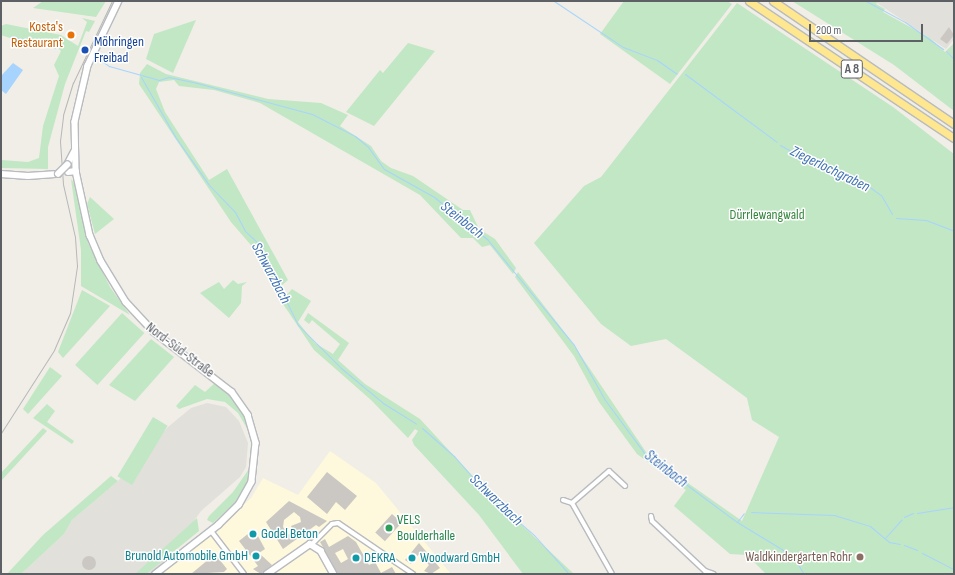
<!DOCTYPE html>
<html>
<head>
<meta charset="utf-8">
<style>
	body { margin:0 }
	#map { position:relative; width:955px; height:575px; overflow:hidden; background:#f0eee6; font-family:"Sofia Sans Condensed",sans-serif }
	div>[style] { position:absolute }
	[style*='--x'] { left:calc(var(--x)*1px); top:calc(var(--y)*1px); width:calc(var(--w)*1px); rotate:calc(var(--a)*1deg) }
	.commercial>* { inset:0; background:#fef8dc }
	.industrial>* { inset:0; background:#e1e0da }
	.green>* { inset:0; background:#c2e7c4; transform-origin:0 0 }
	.water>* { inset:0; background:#a6d4ff }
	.stream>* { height:1px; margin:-0.5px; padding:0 0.5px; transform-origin:0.5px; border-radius:0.5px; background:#a6d4ff }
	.building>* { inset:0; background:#cbc8c3; transform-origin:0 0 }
	.round { border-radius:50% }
	.roads { filter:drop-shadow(1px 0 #b8bbbf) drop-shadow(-1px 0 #b8bbbf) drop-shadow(0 1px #b8bbbf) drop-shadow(0 -1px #b8bbbf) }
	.street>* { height:4px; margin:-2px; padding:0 2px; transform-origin:2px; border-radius:2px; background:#fff }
	.secondary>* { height:5.5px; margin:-2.75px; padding:0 2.75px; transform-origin:2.75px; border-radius:2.75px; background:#fff }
	.highway>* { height:7px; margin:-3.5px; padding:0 3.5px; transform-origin:3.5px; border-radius:3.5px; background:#fee78f }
	.tram>* { height:1px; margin:-0.5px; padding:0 0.5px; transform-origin:0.5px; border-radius:0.5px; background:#b6b7b7 }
	.bridges { filter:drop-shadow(1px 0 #b9bcc1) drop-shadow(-1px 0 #b9bcc1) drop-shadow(0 1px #b9bcc1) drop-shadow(0 -1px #b9bcc1) }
	.secondary-bridge>* { height:5.5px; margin:-2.75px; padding:0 2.75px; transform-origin:2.75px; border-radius:2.75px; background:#fff }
	.dots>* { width:11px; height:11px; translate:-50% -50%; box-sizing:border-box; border:2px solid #fff; border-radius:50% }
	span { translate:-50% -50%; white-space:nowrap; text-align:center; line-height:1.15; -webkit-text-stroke:3px #fff; paint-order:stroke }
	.shield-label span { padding:1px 3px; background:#fff; border:1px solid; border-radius:3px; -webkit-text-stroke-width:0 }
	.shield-label { font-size:13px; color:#5d6166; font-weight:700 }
	.food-label { font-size:14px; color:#c56008 }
	.right { translate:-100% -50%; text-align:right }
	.transit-label { font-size:14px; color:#164399 }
	.left { translate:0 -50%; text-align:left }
	.park-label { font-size:14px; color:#34863c }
	.street-label { font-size:14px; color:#5d6166 }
	.leisure-label { font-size:14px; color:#27864d }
	.culture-label { font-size:14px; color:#0d838f }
	.education-label { font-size:14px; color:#785e54 }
	.water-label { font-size:15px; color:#4173b3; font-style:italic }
	.frame { position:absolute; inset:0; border:2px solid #5d6166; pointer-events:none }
	.scale { position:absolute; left:809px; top:24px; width:114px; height:18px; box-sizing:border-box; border:2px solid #5d6166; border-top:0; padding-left:5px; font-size:12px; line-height:14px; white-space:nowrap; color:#5d6166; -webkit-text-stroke:3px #fff; paint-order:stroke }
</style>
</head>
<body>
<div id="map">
	<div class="commercial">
		<i style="clip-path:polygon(330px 451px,376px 483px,451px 574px,157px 574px,232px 515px,251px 498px,263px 478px,298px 495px)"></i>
	</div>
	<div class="industrial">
		<i style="clip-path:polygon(874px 1px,954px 1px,954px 39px,946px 49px)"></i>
		<i style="clip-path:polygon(207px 403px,226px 407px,239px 421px,248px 443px,246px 467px,240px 477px,201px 511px,156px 574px,21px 574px,64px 534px,72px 520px,118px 481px,168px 427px,191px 408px)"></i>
	</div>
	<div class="green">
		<i style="clip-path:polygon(43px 1px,106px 1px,96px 17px,33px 8px)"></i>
		<i style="clip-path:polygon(624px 1px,727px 1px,732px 4px,670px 84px,600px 34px)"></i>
		<i style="clip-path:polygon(792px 1px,878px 1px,876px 4px,885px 9px,883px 12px,930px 38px,945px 52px,954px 43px,954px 111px,894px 65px)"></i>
		<i style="clip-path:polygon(737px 3px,893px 107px,954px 154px,954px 574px,766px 574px,747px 555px,730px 554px,674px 506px,686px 490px,637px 454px,599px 402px,574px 356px,515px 277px,518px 272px,569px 338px,648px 455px,742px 521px,779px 437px,752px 420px,747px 398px,666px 339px,631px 346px,601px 324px,534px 243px,584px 186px,601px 177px)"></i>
		<i style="clip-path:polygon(82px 18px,95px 21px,89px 32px,86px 31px,65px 84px,48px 147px,48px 169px,1px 168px,1px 160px,28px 162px,39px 158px,43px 126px,59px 76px,54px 65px,61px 51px,55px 45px,40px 48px,1px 35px,1px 26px,6px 24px,61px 35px,78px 46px,87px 22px)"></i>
		<i style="clip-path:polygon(196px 20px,173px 73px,146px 59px,154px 34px)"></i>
		<i style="clip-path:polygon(408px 43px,435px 51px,374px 126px,346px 112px,380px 70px,383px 73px)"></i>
		<i style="clip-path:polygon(147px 64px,166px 74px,268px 99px,321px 103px,348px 115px,340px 126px,371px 146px,381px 161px,391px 168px,413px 176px,463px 210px,470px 210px,479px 229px,495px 239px,516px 268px,513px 274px,490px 245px,482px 247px,473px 238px,461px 238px,420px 195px,260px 103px,214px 90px,179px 86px,174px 80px,159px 82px,156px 89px,165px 112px,209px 180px,227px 169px,288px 280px,281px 286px,285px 292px,279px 298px,263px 259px,231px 222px,139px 84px,140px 73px)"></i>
		<i style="clip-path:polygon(71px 179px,74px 183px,88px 243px,110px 287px,130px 315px,81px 286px,81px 250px)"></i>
		<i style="clip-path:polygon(90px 197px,114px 219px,95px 234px,87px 204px)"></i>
		<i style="clip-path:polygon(233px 280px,238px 284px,247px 282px,242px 286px,241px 303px,229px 318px,200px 293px,219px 282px,224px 289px)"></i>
		<i style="clip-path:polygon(292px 289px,311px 301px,298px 322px,315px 343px,333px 354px,340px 344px,312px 320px,309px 324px,304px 320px,308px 313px,349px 343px,338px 360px,365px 384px,420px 419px,493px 498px,574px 574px,523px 574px,479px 515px,414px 445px,412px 440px,418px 431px,415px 429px,408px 438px,371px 400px,314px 350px,281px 301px)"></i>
		<i style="clip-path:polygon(82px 290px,110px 306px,63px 358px,58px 352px)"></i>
		<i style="left:122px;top:313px;width:30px;height:70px;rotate:42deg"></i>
		<i style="clip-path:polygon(151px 339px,174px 357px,135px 401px,109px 385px)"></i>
		<i style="clip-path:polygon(50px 367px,62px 376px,28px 414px,23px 409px)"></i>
		<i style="clip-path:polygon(217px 381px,243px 410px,255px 441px,253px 468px,248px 485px,239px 499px,213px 523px,207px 520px,209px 516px,233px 492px,249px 469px,251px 443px,248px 430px,238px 413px,225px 402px,207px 399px,179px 409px,176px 406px,195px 385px,205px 392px)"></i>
		<i style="clip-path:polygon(47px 404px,55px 411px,47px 422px,74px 441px,72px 444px,33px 418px)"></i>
		<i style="left:153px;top:417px;width:17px;height:69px;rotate:31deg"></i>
		<i style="clip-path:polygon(43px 428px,47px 431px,1px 481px,1px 473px)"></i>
		<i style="clip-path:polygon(111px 476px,118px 481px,72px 520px,64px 534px,21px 574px,7px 574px,43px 535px)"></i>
		<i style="clip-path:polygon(197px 518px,199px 531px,146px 574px,135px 574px)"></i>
	</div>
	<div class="water">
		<i style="clip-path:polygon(13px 63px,23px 70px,6px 94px,1px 90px,1px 76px)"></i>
	</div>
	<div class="stream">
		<i style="--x:554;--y:1;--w:83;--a:33.7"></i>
		<i style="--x:623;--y:47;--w:36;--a:21"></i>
		<i style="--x:657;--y:60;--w:24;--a:35"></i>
		<i style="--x:866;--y:1;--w:44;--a:28.3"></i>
		<i style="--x:905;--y:22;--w:47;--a:35.4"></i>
		<i style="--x:11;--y:36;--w:46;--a:15.3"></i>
		<i style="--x:946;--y:51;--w:11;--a:45"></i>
		<i style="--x:100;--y:54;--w:7;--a:74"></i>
		<i style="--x:102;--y:61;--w:9;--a:36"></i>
		<i style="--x:109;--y:66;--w:52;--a:15.6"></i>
		<i style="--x:159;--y:80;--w:10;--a:-17"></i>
		<i style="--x:169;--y:77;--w:29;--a:12"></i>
		<i style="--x:197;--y:83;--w:119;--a:15.1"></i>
		<i style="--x:312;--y:114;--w:48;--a:27.1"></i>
		<i style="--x:355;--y:136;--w:17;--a:40"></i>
		<i style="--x:368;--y:147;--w:27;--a:54"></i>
		<i style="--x:384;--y:169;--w:57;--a:29.2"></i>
		<i style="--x:434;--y:197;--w:68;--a:38.4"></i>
		<i style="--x:487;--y:239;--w:137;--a:50.6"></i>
		<i style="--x:574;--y:345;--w:63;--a:60.6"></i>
		<i style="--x:605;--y:400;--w:67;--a:53.5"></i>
		<i style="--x:645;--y:454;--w:114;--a:36.5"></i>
		<i style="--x:737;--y:522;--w:66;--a:31.3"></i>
		<i style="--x:793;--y:556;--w:21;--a:59"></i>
		<i style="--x:685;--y:74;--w:114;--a:36.5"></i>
		<i style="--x:141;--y:77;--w:70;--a:60.2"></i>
		<i style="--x:176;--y:138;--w:57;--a:54.9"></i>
		<i style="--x:209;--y:185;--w:37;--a:46"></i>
		<i style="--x:235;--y:212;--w:21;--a:62"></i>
		<i style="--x:245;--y:231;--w:16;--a:43"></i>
		<i style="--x:257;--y:242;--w:93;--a:63.7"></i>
		<i style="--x:298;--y:325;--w:61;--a:45"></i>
		<i style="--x:341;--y:368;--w:55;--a:39.8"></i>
		<i style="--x:383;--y:403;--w:39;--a:32"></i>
		<i style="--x:780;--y:145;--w:31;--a:29"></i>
		<i style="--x:807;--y:160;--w:57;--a:20.7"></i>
		<i style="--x:860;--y:180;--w:26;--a:36"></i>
		<i style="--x:881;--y:195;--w:22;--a:60"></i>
		<i style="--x:896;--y:218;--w:30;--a:4"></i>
		<i style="--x:926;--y:220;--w:30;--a:21"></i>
		<i style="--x:422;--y:428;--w:43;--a:41.2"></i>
		<i style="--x:454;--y:456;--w:55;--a:48.7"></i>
		<i style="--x:490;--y:497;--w:58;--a:40.8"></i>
		<i style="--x:534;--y:535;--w:52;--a:48.1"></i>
		<i style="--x:751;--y:512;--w:83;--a:2.1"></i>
		<i style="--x:834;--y:515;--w:38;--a:17"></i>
		<i style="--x:870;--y:526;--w:25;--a:40"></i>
		<i style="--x:889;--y:542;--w:11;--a:10"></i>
		<i style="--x:917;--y:513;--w:37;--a:-9"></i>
		<i style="--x:904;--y:517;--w:10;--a:-24"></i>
		<i style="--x:737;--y:522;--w:11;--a:-52"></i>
		<i style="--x:885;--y:538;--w:25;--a:-48"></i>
		<i style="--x:904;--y:545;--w:14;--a:21"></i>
		<i style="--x:922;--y:553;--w:36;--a:27"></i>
	</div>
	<div class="building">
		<i style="clip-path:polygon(949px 27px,954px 35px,947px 44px,940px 39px)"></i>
		<i style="clip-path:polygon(327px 472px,357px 496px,345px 510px,336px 502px,327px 514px,307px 497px)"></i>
		<i style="clip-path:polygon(evenodd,289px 501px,327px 521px,319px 527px,316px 525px,283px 549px,266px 522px,289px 501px,294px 512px,300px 517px,301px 522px,291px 526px,293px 531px,289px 535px,283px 527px,284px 520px,294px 512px)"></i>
		<i style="left:392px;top:514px;width:13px;height:25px;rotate:42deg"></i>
		<i style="clip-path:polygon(254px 529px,265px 549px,259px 553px,272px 565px,261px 574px,253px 569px,258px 566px,239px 541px)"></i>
		<i style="clip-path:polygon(evenodd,348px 536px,356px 542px,369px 565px,375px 562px,381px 573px,392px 567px,396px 574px,338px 574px,320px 542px,325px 539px,329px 547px,348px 536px,343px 549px,348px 559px,341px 563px,335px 553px,343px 549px)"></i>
		<i style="clip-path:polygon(419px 543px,440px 568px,431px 574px,424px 571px,429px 565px,419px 554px,411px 564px,405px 560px)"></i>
		<i style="clip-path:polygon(215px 554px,227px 569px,224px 572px,191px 574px)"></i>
		<i class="round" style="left:82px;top:556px;width:14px;height:14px"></i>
	</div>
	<div class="roads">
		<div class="street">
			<i style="--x:563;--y:500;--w:9;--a:18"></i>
			<i style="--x:572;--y:503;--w:81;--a:60.6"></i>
			<i style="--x:572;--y:503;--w:49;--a:-40.9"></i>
			<i style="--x:609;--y:471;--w:22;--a:43"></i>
			<i style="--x:651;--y:516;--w:5;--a:79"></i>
			<i style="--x:652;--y:521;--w:73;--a:43.3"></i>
			<i style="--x:211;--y:531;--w:54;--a:52.5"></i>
			<i style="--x:312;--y:544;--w:28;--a:-45"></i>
			<i style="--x:332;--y:524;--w:6;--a:-9"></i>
			<i style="--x:338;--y:523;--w:91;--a:34.2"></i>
			<i style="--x:705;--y:571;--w:9;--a:18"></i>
		</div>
		<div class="secondary">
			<i style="--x:119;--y:1;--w:72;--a:115.5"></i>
			<i style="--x:88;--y:66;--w:57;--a:103.1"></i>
			<i style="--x:75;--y:122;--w:49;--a:88.8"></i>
			<i style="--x:76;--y:171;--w:66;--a:77.7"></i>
			<i style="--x:90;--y:235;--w:28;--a:67"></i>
			<i style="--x:101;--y:261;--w:48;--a:58.6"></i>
			<i style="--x:126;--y:302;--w:41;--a:47"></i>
			<i style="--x:154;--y:332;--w:98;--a:37.6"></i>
			<i style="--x:232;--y:392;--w:28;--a:55"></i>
			<i style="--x:248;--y:415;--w:29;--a:74"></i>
			<i style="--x:256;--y:443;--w:39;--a:96"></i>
			<i style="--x:252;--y:482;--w:26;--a:119"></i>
			<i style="--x:239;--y:505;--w:28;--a:135"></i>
			<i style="--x:219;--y:525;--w:80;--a:142.1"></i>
			<i style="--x:67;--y:165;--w:15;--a:-62"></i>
			<i style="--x:68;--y:172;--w:8;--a:-7"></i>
			<i style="--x:1;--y:174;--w:27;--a:4"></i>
			<i style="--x:28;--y:176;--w:30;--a:-4"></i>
			<i style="--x:267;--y:574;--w:52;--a:-34.9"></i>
			<i style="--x:310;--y:544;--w:13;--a:32"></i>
			<i style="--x:321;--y:551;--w:26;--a:61"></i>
		</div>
		<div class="highway">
			<i style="--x:749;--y:1;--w:247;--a:33.8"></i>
			<i style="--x:773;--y:1;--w:219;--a:34.2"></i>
		</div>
	</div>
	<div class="tram">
		<i style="--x:1;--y:433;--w:98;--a:-57.4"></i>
		<i style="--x:54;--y:350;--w:40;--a:-66.6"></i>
		<i style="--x:70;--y:313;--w:48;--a:-81.5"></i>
		<i style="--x:77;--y:266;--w:29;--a:-94"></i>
		<i style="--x:75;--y:237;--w:54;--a:-102.8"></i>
		<i style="--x:63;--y:184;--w:43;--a:-94"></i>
		<i style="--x:60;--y:141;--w:26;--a:-83"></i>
		<i style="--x:63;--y:115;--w:34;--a:-73"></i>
		<i style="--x:73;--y:83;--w:91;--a:-64.6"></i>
	</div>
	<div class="bridges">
		<div class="secondary-bridge">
			<i style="--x:58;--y:174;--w:13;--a:-45"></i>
		</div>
	</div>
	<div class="dots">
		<i style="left:71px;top:35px;background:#e8710a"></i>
		<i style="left:85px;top:50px;background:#1a4fb4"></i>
		<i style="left:389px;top:528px;background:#2e9e5b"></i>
		<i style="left:253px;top:534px;background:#0f9aa8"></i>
		<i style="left:256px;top:556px;background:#0f9aa8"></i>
		<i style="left:860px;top:557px;background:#8d6e63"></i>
		<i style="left:356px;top:558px;background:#0f9aa8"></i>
		<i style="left:412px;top:558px;background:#0f9aa8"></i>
	</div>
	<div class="shield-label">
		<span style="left:852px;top:69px">A 8</span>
	</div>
	<div class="food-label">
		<span class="right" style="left:63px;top:35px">Kosta's<br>Restaurant</span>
	</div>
	<div class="transit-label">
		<span class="left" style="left:94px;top:50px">Möhringen<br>Freibad</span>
	</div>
	<div class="park-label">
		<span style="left:767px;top:215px">Dürrlewangwald</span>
	</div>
	<div class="street-label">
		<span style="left:180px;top:350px;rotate:37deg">Nord-Süd-Straße</span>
	</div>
	<div class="leisure-label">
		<span class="left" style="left:397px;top:528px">VELS<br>Boulderhalle</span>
	</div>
	<div class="culture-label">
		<span class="left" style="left:261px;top:534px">Godel Beton</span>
		<span class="right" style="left:248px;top:556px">Brunold Automobile GmbH</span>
		<span class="left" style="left:364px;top:558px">DEKRA</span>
		<span class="left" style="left:420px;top:558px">Woodward GmbH</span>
	</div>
	<div class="education-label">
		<span class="right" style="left:852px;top:557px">Waldkindergarten Rohr</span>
	</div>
	<div class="water-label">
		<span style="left:830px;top:169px;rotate:26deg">Ziegerlochgraben</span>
		<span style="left:462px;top:220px;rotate:38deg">Steinbach</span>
		<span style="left:271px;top:273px;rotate:62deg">Schwarzbach</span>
		<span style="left:666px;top:469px;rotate:38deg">Steinbach</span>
		<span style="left:496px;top:500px;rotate:44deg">Schwarzbach</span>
	</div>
	<div class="frame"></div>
	<div class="scale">200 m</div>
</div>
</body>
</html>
